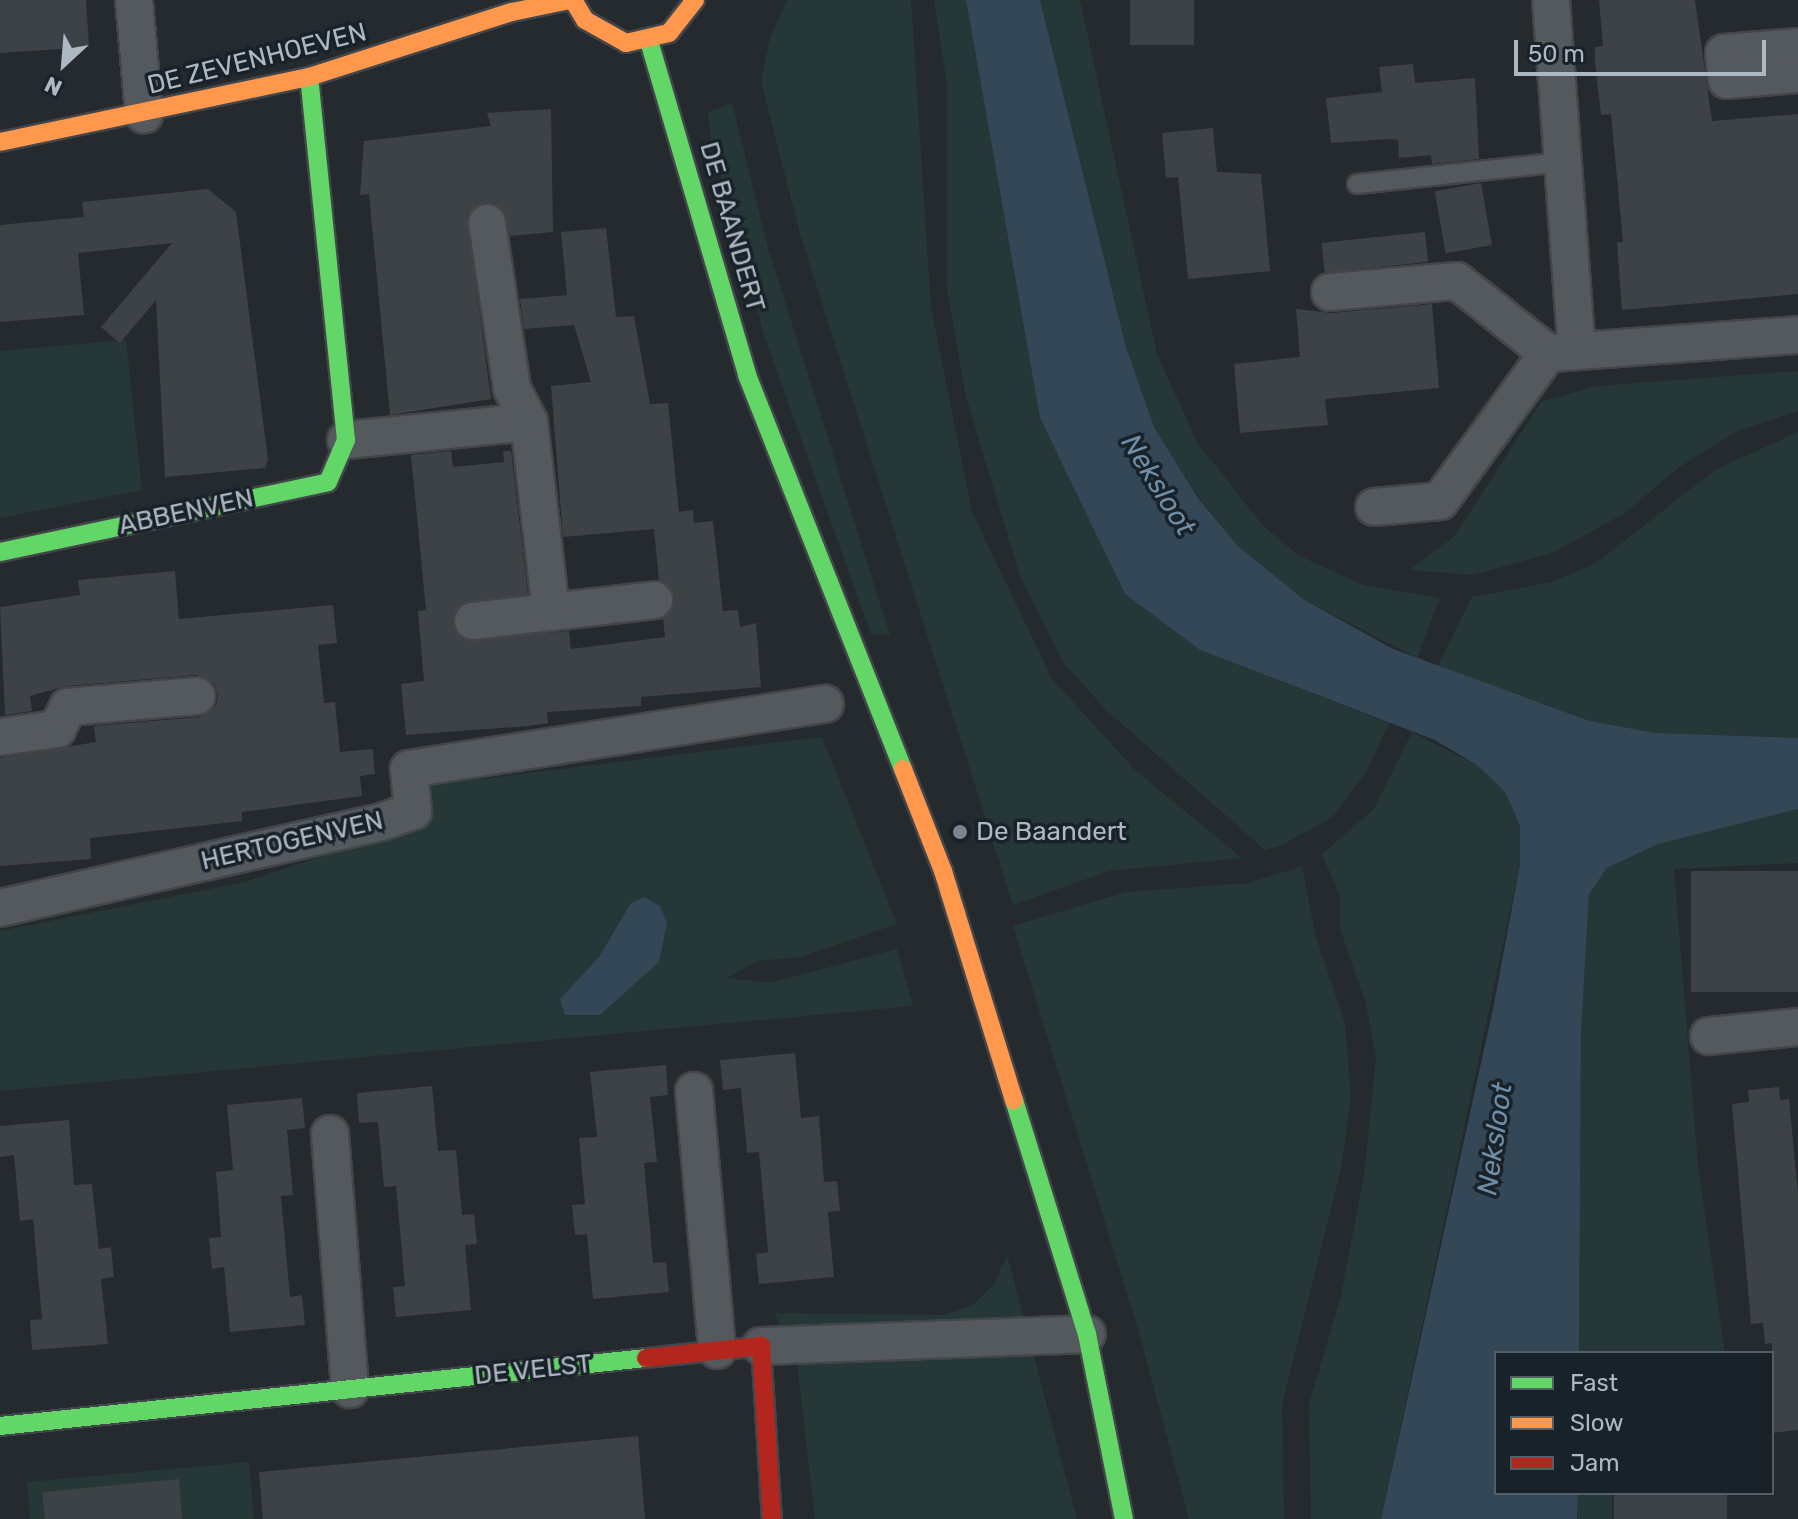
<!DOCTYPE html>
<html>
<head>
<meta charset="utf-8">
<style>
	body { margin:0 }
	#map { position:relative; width:1798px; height:1519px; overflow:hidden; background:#252a2f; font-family:Rubik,sans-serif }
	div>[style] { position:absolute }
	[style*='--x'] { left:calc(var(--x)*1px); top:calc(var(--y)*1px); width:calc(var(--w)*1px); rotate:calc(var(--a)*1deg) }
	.green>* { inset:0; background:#253736; transform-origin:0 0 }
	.water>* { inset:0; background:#334757 }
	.building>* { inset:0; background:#3d4246; transform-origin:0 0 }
	.roads { filter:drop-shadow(2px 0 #42464a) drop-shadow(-2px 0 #42464a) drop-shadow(0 2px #42464a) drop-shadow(0 -2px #42464a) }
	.lane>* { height:18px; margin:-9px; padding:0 9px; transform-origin:9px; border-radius:9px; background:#54595e }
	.street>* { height:36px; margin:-18px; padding:0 18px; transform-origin:18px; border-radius:18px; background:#54595e }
	.fast>* { height:18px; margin:-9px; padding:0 9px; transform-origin:9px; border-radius:9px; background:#63d668 }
	.slow>* { height:18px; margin:-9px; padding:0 9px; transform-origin:9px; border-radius:9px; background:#ff974d }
	.jam>* { height:18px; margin:-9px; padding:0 9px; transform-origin:9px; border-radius:9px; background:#b3261e }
	.dots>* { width:22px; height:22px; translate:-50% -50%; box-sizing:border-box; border:4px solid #192229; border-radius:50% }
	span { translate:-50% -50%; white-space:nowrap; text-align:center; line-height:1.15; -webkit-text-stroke:7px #192229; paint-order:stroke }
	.street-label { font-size:26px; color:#adb8c2 }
	.poi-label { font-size:26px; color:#adb8c2 }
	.left { translate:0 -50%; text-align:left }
	.water-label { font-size:28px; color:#6f8da5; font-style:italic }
	.legend { position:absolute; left:1494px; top:1351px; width:280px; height:144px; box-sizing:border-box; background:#192229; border:2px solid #545e66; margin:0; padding:10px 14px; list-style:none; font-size:24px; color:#adb8c2 }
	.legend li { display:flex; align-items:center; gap:16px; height:40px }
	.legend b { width:40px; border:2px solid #545e66 }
	.north { position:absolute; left:24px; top:24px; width:80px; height:80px; -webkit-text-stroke:6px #192229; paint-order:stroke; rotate:206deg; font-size:22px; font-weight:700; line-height:32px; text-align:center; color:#adb8c2 }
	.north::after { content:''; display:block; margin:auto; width:28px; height:36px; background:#adb8c2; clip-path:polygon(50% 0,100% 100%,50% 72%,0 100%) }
	.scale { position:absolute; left:1514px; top:40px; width:252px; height:36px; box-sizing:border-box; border:4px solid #adb8c2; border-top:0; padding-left:10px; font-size:24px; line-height:28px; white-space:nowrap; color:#adb8c2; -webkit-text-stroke:6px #192229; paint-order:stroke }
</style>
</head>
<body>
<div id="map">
	<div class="green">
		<i style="clip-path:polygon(787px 0,911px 0,931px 308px,972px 512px,1052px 679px,1135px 770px,1242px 858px,1109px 871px,1013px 905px,800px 234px,761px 81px,770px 38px)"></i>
		<i style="clip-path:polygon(934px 0,966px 0,1040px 418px,1125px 594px,1200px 650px,1389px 723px,1367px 771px,1333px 817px,1282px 845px,1265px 850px,1106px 710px,1063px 662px,1020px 576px,966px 397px,947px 289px,947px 85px)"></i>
		<i style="clip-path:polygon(1040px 0,1080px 0,1157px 354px,1197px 442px,1264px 527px,1300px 556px,1363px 585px,1440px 598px,1417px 658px,1303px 599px,1238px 546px,1199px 498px,1154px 428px,1126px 347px)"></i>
		<i style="clip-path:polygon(732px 103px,768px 248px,890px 635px,871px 634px,764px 335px,711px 140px,708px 112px)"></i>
		<i style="clip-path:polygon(126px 340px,142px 490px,0 518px,0 351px)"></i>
		<i style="clip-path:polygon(1798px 371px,1798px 411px,1737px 431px,1678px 468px,1625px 513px,1552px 553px,1472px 575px,1409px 570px,1454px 537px,1541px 402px,1596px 386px)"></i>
		<i style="clip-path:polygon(1798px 432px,1798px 738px,1656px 733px,1590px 721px,1438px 666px,1472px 597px,1552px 582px,1596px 563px,1715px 470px)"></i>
		<i style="clip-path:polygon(1412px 732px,1478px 766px,1505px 792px,1520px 826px,1520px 864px,1381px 1519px,1311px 1519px,1309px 1405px,1341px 1295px,1364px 1176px,1376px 1057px,1366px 1004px,1340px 929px,1340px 897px,1322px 854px,1374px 809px)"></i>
		<i style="clip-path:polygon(822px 737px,897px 924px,800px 957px,758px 961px,727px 978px,770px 983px,897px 949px,913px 1006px,0 1091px,0 931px,245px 882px,394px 832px,398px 789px)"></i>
		<i style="clip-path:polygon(1798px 809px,1798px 863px,1674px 869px,1698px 1165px,1725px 1353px,1579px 1353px,1581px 1033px,1589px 894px,1607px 868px,1658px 844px)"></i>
		<i style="clip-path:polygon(1302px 866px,1315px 934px,1345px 1023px,1351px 1097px,1341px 1168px,1282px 1405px,1284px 1519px,1189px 1519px,1138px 1329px,1013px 926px,1126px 892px,1249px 883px)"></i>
		<i style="clip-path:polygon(1007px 1255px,1077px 1519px,815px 1519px,796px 1354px,774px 1313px,943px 1315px,973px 1305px,994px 1284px)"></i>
		<i style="clip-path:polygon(249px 1462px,254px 1519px,30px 1519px,27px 1482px)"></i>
		<i style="left:1578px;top:1493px;width:34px;height:26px"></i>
	</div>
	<div class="water">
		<i style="clip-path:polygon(966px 0,1040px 0,1126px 347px,1154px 427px,1198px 498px,1238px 546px,1303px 599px,1393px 649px,1590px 721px,1656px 733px,1798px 738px,1798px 809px,1658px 844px,1607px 868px,1589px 894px,1581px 1033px,1579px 1353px,1496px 1353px,1496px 1493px,1578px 1493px,1577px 1519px,1381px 1519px,1494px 1004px,1520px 864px,1520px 826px,1505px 792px,1478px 766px,1435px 740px,1200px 650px,1125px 594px,1040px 418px)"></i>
		<i style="clip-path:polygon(644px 897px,660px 906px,667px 923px,659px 962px,600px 1015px,565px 1015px,560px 999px,599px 957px,631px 903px)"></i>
	</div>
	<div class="building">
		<i style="clip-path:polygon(0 0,86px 0,89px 47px,0 53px)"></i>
		<i style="left:1130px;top:0;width:64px;height:45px"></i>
		<i style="clip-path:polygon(1599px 0,1695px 0,1712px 121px,1798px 114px,1798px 294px,1622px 310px,1617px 242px,1623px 242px,1611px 114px,1601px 115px,1595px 62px,1595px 47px,1603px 46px)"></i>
		<i style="clip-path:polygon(1413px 64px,1415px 83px,1475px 78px,1479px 159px,1432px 164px,1431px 155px,1399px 158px,1398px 140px,1390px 139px,1331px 143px,1326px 98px,1382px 92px,1379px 67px)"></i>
		<i style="clip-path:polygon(551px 109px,553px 232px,510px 236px,504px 211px,494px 203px,475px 206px,467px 216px,491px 399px,390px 415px,369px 194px,360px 195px,364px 141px,491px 126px,487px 113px)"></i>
		<i style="clip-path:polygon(1213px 128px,1217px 172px,1261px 174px,1270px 271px,1188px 279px,1178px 177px,1166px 178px,1162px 133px)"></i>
		<i style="left:1481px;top:183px;width:63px;height:47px;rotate:80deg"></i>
		<i style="clip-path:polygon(208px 189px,236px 212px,268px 460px,265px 468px,165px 477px,156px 300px,120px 343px,101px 327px,172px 243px,78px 253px,84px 315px,0 322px,0 225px,84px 217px,82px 202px)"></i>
		<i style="clip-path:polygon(606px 228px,616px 317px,634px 316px,650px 404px,668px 403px,679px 512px,693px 510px,694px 523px,713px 521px,723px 611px,738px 610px,740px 627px,756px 623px,761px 687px,641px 697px,641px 706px,547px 712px,548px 723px,528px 726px,406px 735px,401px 684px,424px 681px,418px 611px,426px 610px,411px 455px,451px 451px,453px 467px,504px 462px,503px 451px,511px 451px,528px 594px,461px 604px,452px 623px,464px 640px,569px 631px,571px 649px,665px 637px,663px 618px,675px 598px,659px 580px,654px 529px,563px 537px,551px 386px,591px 382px,574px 325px,524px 329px,520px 299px,567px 295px,561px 232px)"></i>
		<i style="left:1425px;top:232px;width:30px;height:104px;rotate:84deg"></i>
		<i style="clip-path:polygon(1432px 304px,1439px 388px,1325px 399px,1328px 425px,1240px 433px,1234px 364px,1300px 357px,1296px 309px,1332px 313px)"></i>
		<i style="clip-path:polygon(175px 571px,179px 619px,333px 605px,337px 643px,318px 645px,324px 703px,335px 702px,340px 752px,373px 749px,375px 774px,360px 776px,362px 796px,242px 812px,242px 821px,90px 838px,91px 859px,0 866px,0 758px,96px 742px,94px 726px,200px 717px,216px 706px,218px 695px,214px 683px,196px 675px,66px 686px,30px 696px,32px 711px,5px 715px,0 607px,80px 595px,78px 580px)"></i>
		<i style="left:1798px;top:871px;width:121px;height:107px;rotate:90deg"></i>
		<i style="clip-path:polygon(795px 1053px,801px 1118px,819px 1116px,824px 1182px,837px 1181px,840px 1211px,828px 1212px,834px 1277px,759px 1284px,756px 1254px,768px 1252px,759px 1152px,747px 1153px,741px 1088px,723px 1090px,720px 1060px)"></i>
		<i style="clip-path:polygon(666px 1065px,668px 1095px,650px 1097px,657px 1162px,644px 1163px,653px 1263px,666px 1262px,669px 1292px,593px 1299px,587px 1234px,575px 1235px,572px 1205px,585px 1204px,579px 1138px,597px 1137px,590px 1072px)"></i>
		<i style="clip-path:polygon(432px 1086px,438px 1151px,456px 1150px,462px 1215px,474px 1214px,477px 1244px,465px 1245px,471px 1310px,396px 1317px,393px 1287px,405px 1286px,396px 1186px,384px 1187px,378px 1122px,359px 1123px,357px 1093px)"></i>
		<i style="clip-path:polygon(1779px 1087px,1780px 1100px,1789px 1099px,1798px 1194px,1798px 1430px,1772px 1433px,1772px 1343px,1765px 1344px,1763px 1323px,1751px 1324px,1732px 1104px,1749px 1102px,1748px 1090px)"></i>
		<i style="clip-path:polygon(302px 1098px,305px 1128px,287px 1130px,293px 1195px,281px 1196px,290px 1297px,302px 1295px,305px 1325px,230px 1332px,224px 1267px,212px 1269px,209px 1238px,221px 1237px,216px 1172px,233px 1170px,227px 1105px)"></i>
		<i style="clip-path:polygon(69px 1120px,74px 1185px,92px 1184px,99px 1249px,111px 1247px,114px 1277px,101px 1279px,108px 1344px,32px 1350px,30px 1320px,42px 1319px,33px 1219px,20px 1221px,14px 1155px,0 1157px,0 1126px)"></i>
		<i style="clip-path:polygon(638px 1436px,645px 1519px,263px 1519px,259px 1472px)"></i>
		<i style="clip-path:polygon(179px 1479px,182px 1519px,45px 1519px,42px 1492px)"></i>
		<i style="left:1614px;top:1493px;width:113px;height:26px"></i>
	</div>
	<div class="roads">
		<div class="lane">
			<i style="--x:1357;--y:184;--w:207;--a:-6.1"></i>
		</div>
		<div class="street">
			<i style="--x:134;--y:0;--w:115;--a:85"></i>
			<i style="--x:1551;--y:0;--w:352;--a:85.8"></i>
			<i style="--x:1798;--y:47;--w:74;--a:175.4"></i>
			<i style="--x:1724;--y:53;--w:27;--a:84"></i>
			<i style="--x:1727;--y:80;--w:71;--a:-4.8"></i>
			<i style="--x:1330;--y:292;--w:127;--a:-5"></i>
			<i style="--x:1457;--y:281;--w:116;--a:38.4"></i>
			<i style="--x:1548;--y:353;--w:183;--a:126.1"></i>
			<i style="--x:1440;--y:501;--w:66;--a:174.8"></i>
			<i style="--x:1552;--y:353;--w:247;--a:-4.2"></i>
			<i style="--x:346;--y:440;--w:184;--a:-5.6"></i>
			<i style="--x:551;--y:612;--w:104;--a:-6.6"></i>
			<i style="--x:473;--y:621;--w:79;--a:-6.6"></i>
			<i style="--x:551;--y:612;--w:191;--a:-96.6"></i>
			<i style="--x:529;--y:422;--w:38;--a:-117"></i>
			<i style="--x:512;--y:388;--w:167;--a:-98.6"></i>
			<i style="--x:0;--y:737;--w:58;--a:-8"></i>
			<i style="--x:57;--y:729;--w:25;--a:-63"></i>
			<i style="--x:68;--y:707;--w:129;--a:-4.9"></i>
			<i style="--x:0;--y:908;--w:391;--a:-12.7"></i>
			<i style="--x:381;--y:822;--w:34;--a:-19"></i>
			<i style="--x:413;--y:811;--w:42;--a:-95.4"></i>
			<i style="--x:409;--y:769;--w:421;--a:-8.9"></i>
			<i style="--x:1709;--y:1036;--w:89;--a:-5.8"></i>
			<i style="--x:694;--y:1091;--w:260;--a:84.9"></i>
			<i style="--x:330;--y:1134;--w:256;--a:85.5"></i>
			<i style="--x:761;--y:1346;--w:326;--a:-2.1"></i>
		</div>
		<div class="fast">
			<i style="--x:649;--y:41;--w:348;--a:73.6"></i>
			<i style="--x:747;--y:375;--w:424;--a:68.4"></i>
			<i style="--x:0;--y:552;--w:335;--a:-12"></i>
			<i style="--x:328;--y:482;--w:46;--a:-66.8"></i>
			<i style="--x:346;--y:440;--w:365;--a:-95.8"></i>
			<i style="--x:1014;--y:1100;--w:245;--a:72.7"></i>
			<i style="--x:1087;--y:1334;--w:189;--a:78.7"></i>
			<i style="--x:0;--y:1426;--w:650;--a:-6.01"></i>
		</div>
		<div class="slow">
			<i style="--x:573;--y:0;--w:23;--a:59"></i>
			<i style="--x:585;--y:20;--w:47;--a:29.3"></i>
			<i style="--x:626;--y:43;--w:44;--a:-13.1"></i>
			<i style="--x:669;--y:33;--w:42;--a:-51.8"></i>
			<i style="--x:0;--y:142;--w:316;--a:-11.9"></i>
			<i style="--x:309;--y:77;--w:213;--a:-17.8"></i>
			<i style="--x:512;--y:12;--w:59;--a:-11.7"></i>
			<i style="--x:903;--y:769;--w:110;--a:68.6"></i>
			<i style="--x:943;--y:871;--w:240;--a:72.8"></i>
		</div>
		<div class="jam">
			<i style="--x:646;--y:1358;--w:116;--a:-6"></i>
			<i style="--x:761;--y:1346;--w:173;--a:86.4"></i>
		</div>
	</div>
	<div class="dots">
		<i style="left:960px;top:832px;background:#7d868f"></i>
	</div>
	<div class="street-label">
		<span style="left:257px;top:59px;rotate:-14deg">DE ZEVENHOEVEN</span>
		<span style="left:732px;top:227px;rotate:74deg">DE BAANDERT</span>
		<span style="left:186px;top:512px;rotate:-12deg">ABBENVEN</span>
		<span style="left:292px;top:841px;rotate:-13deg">HERTOGENVEN</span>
		<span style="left:533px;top:1370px;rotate:-6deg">DE VELST</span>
	</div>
	<div class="poi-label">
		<span class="left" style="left:976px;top:832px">De Baandert</span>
	</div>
	<div class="water-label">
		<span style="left:1158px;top:485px;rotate:58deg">Neksloot</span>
		<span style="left:1495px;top:1139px;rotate:-82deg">Neksloot</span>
	</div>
	<ul class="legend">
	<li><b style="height:10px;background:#63d668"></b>Fast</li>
	<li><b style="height:10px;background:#ff974d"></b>Slow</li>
	<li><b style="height:10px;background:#b3261e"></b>Jam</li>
	</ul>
	<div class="north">N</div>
	<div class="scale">50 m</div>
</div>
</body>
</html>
